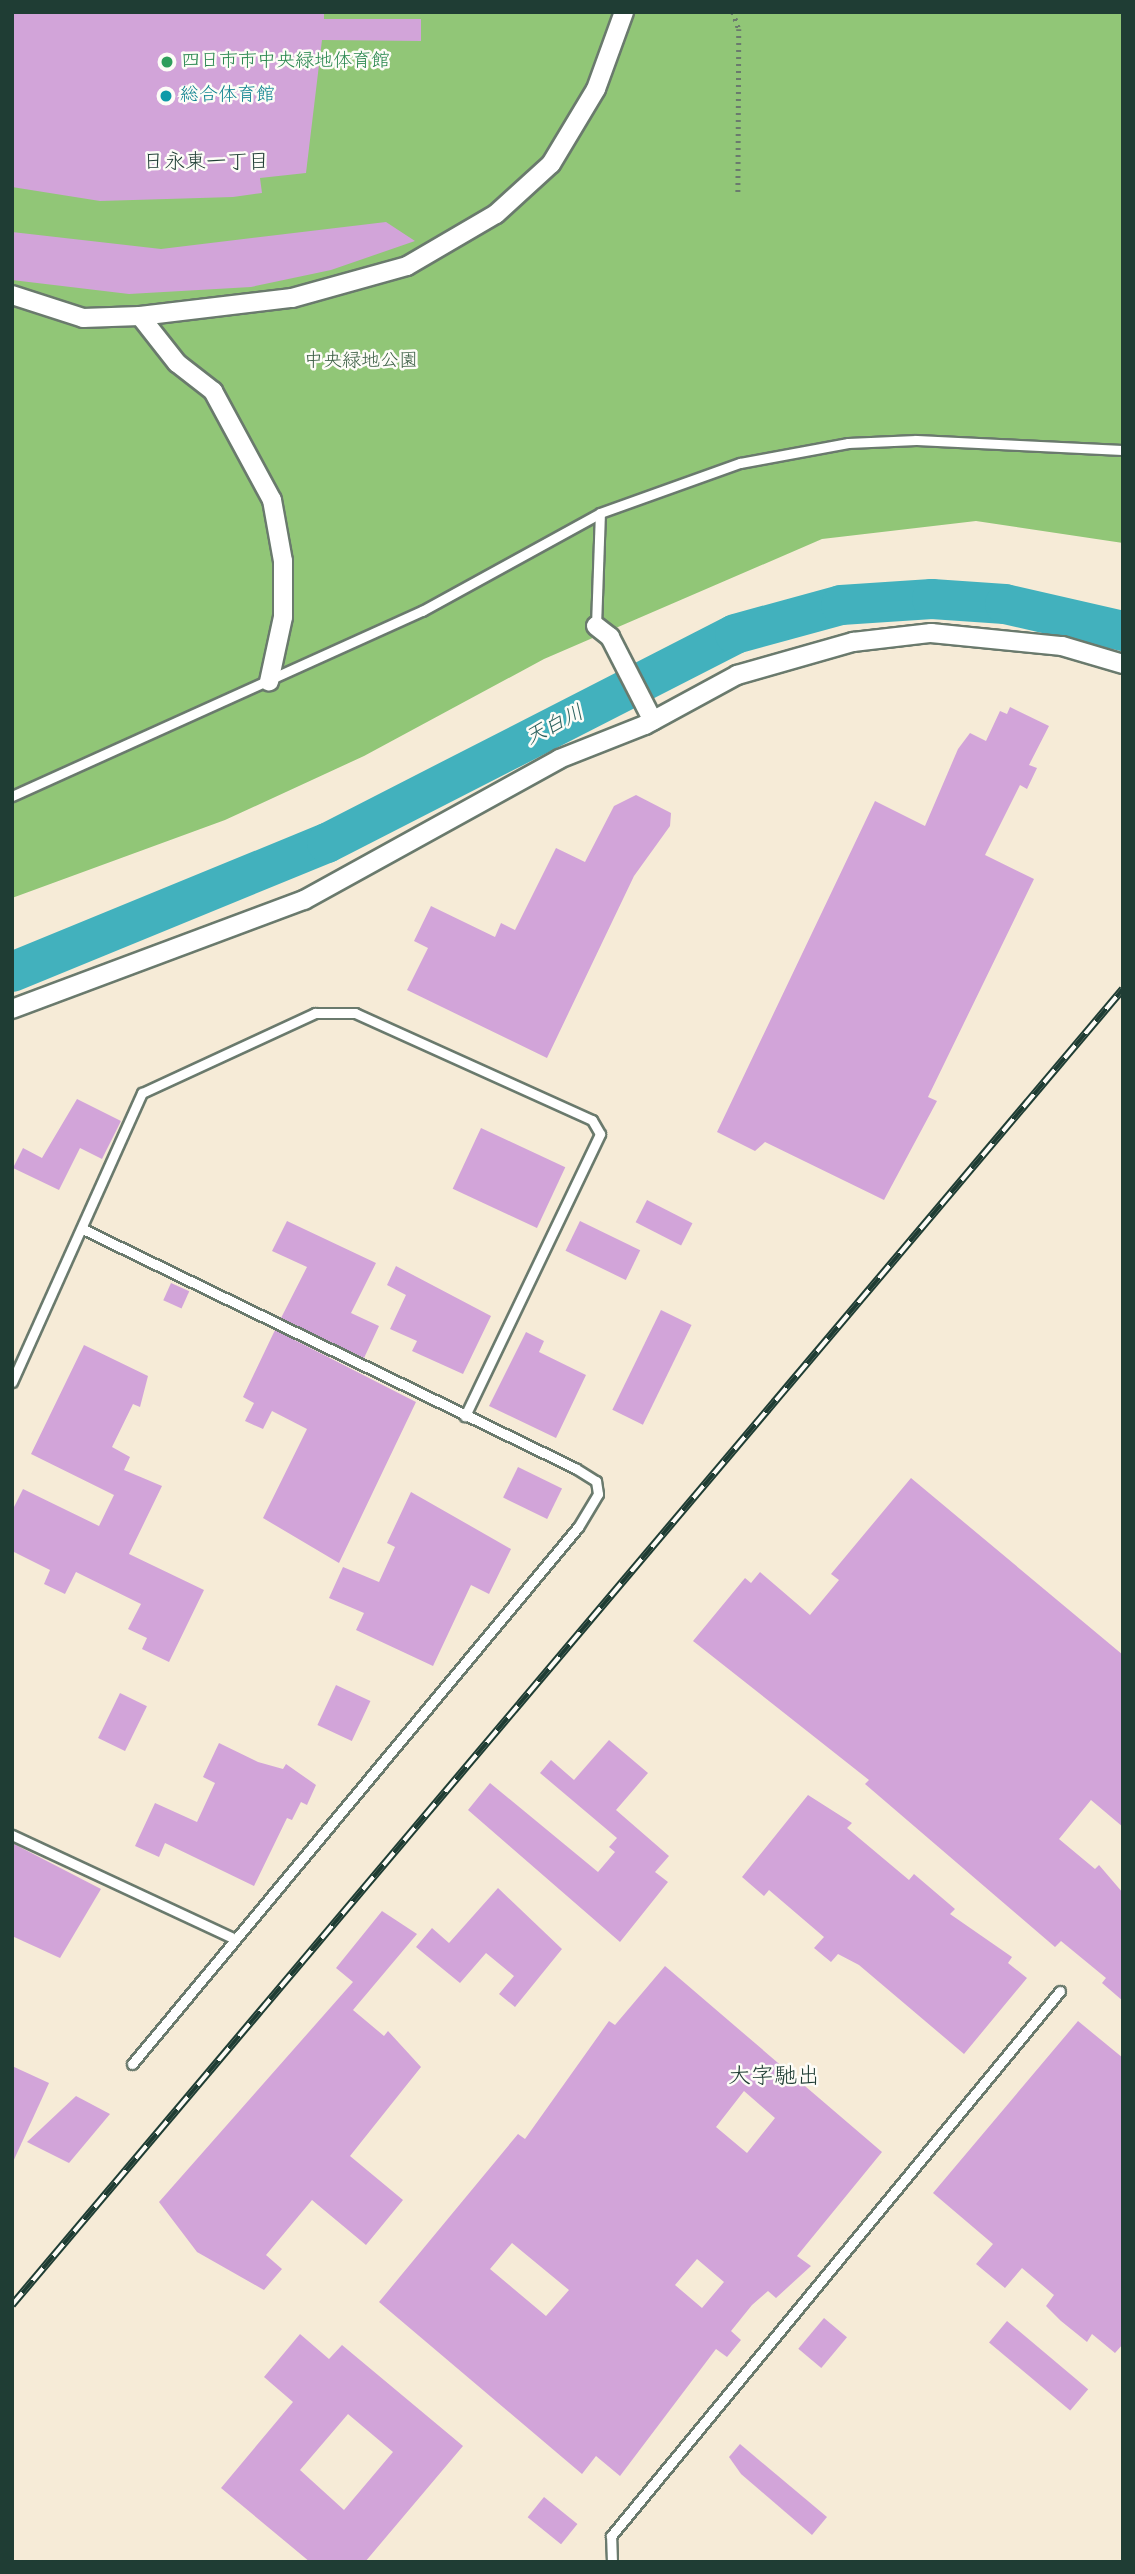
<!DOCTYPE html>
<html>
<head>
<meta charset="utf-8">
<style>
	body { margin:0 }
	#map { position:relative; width:1135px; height:2574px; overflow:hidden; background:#f6ebd7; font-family:Kalam,"Klee One",sans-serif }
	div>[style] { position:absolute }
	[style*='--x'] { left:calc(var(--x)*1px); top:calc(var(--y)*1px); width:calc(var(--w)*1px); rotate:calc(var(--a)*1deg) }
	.green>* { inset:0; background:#91c677 }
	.river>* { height:40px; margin:-20px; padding:0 20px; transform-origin:20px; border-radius:20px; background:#42b1bd }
	.building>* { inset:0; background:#d2a4d9; transform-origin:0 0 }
	.path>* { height:4.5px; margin-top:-2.25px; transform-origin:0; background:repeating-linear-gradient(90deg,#6a7a6d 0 2px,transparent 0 7px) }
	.roads { filter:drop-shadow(2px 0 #6a7a6d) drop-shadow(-2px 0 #6a7a6d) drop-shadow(0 2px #6a7a6d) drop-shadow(0 -2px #6a7a6d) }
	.lane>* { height:9px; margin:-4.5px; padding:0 4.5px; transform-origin:4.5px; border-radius:4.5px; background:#fff }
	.street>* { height:18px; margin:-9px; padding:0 9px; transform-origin:9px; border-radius:9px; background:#fff }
	.rail>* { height:8px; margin-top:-4px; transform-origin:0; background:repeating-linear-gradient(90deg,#fdfcf7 0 16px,#1f3d34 0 32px); box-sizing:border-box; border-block:2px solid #1f3d34 }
	.dots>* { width:19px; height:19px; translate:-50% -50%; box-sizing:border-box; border:4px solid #fdfcf7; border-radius:50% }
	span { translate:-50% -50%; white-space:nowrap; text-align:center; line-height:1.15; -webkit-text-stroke:5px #fdfcf7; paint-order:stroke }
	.leisure-label { font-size:19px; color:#27864d }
	.left { translate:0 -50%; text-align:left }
	.culture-label { font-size:19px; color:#0d838f }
	.park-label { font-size:19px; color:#3c5f45 }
	.neighbourhood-label { font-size:21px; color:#1f3d34 }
	.water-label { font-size:21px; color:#2a605d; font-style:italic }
	.quarter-label { font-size:23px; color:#1f3d34 }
	.frame { position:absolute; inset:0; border:14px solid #1f3d34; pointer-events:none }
</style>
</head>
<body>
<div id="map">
	<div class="green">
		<i style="clip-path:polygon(12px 12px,1123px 12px,1123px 543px,976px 521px,822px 539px,544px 659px,364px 756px,225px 820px,12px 898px)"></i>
	</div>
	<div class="river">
		<i style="--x:12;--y:972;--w:340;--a:-22.3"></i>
		<i style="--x:327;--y:843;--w:458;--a:-27.1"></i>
		<i style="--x:735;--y:634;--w:110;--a:-15.3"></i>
		<i style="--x:841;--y:605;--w:91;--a:-3.8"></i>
		<i style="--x:932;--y:599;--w:73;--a:3.9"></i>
		<i style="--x:1005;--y:604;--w:121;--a:12.9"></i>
	</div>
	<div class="building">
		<i style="clip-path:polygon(12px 12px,324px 12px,324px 19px,421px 19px,421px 41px,322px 40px,306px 173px,260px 178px,262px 193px,233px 197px,100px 201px,12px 187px)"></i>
		<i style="clip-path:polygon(386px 222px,415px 241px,331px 270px,251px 287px,129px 294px,12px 280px,12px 232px,161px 249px)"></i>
		<i style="clip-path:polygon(1010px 707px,1049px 726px,1029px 765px,1037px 768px,1027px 789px,1020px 785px,985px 855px,1034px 879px,928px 1097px,937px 1101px,884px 1200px,765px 1142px,755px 1151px,717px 1132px,875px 801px,925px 826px,958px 749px,970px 733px,986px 741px,1000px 711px,1007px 714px)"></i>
		<i style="clip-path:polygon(636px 795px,671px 813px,670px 826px,634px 876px,547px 1058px,407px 990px,428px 948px,414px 941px,431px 906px,495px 937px,501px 923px,515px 930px,556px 848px,585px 862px,614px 806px)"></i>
		<i style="clip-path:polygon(77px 1099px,121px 1121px,102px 1159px,80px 1148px,59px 1190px,13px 1168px,23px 1148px,42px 1158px)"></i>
		<i style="left:481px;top:1128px;width:93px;height:67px;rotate:25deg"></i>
		<i style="left:647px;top:1200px;width:51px;height:25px;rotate:27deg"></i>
		<i style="clip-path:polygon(287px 1221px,376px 1263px,351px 1313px,379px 1326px,364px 1358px,281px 1318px,307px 1267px,272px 1251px)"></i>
		<i style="left:580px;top:1221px;width:67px;height:33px;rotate:26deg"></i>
		<i style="clip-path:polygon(396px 1266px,491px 1316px,463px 1374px,412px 1351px,417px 1341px,390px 1329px,406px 1295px,387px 1285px)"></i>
		<i style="left:171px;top:1283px;width:20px;height:19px;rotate:24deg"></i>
		<i style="left:661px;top:1310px;width:34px;height:111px;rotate:26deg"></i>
		<i style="clip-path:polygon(275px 1330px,416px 1402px,339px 1563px,263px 1518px,307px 1429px,272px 1411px,263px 1429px,245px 1421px,254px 1403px,243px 1397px)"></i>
		<i style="clip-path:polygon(526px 1332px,544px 1341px,539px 1352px,586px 1375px,556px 1438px,489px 1406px)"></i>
		<i style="clip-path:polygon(84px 1345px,148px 1376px,140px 1407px,133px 1404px,112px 1447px,130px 1457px,124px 1470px,162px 1486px,129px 1554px,204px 1590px,169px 1662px,142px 1649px,147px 1638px,128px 1629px,141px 1604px,76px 1572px,65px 1594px,44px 1584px,50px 1570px,12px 1551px,12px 1511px,23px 1489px,99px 1526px,114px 1495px,31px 1454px)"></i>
		<i style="left:518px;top:1467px;width:49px;height:34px;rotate:26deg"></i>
		<i style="clip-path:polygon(911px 1478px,1123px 1655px,1123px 1827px,1091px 1800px,1059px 1839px,1095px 1869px,1099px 1865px,1123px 1893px,1123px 2001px,1102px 1983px,1106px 1978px,1061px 1941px,1055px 1947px,865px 1784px,869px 1780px,693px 1641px,745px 1578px,751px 1583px,760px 1572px,810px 1615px,839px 1580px,831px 1574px)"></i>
		<i style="clip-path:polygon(411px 1492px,511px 1549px,489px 1594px,471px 1585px,433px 1666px,356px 1630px,364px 1613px,329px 1598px,343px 1567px,379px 1582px,395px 1547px,387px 1543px)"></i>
		<i style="left:336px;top:1685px;width:38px;height:44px;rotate:25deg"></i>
		<i style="left:120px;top:1693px;width:30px;height:50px;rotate:26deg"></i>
		<i style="clip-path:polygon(609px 1740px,648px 1773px,616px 1810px,669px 1856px,655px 1872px,668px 1882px,620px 1942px,468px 1810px,490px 1783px,598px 1872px,615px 1852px,609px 1847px,617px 1838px,540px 1773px,551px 1760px,574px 1780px)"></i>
		<i style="clip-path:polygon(219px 1743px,258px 1762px,283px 1769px,286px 1764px,316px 1785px,307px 1805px,301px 1802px,292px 1820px,287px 1818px,254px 1886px,165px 1843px,159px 1857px,135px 1846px,155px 1803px,197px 1822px,215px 1783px,203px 1777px)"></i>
		<i style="clip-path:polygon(808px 1795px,852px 1823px,847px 1828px,909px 1880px,914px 1874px,955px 1909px,950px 1914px,1012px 1957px,1008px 1963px,1027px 1978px,964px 2054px,859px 1965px,838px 1954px,831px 1962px,814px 1948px,824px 1937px,769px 1890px,764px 1896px,742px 1877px)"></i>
		<i style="clip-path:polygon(12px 1843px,101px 1889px,60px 1958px,12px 1936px)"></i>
		<i style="clip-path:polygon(498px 1888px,562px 1949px,515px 2007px,499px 1994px,514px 1976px,486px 1953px,460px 1983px,416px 1947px,432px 1928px,449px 1943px)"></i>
		<i style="clip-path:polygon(382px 1911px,417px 1934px,353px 2010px,384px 2036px,388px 2031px,421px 2067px,350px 2156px,403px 2200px,366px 2245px,312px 2200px,266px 2255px,282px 2269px,264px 2290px,197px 2252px,159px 2202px,353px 1982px,336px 1968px)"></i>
		<i style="clip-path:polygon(evenodd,665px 1966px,882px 2152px,797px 2256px,811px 2266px,776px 2298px,768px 2291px,752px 2305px,731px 2331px,741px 2340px,727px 2357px,716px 2349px,620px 2476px,596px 2456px,582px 2474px,379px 2302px,518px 2134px,525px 2139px,609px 2021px,615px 2025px,665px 1966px,744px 2091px,775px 2118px,747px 2153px,716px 2127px,744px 2091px,665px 1966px,512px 2243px,569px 2290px,546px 2316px,490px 2269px,512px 2243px,665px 1966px,697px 2259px,724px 2282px,702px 2308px,675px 2285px,697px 2259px)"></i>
		<i style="clip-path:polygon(1078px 2021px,1123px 2058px,1123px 2344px,1115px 2353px,1092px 2334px,1087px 2342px,1061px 2321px,1046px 2306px,1054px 2295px,1022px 2268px,1005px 2288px,976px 2264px,993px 2244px,933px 2193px)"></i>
		<i style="clip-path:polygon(12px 2066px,49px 2083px,12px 2164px)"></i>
		<i style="clip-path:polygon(76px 2096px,110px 2114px,69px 2163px,27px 2142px)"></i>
		<i style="left:824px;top:2318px;width:30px;height:40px;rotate:40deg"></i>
		<i style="left:1007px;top:2321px;width:106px;height:28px;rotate:40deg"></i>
		<i style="clip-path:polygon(evenodd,300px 2334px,329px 2359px,342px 2345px,463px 2446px,365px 2562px,310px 2562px,221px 2488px,293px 2402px,264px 2377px,300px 2334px,348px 2414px,393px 2452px,344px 2510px,300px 2470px,348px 2414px)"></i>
		<i style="clip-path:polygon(740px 2444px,827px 2517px,812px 2535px,741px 2474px,729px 2457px)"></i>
		<i style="left:544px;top:2497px;width:43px;height:26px;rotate:39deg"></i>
	</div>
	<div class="path">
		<i style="--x:733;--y:12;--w:18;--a:71"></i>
		<i style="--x:739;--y:29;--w:166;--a:90.3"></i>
	</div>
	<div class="roads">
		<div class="lane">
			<i style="--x:596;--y:626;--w:113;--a:-88"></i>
			<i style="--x:12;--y:796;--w:450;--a:-24.3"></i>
			<i style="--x:422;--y:611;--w:203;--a:-28.8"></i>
			<i style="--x:600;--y:513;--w:149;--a:-19.7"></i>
			<i style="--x:740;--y:463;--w:110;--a:-10.5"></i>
			<i style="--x:848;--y:443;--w:68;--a:-2.5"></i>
			<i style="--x:916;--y:440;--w:207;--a:2.8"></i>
			<i style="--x:85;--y:1230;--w:545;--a:25.91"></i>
			<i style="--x:575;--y:1468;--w:25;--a:32"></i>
			<i style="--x:596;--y:1481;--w:13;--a:81"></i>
			<i style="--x:598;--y:1494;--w:39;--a:121"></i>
			<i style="--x:578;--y:1527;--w:698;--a:129.71"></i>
			<i style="--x:12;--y:1382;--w:317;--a:-65.8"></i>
			<i style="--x:142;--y:1093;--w:191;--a:-24.8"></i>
			<i style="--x:315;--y:1013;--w:40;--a:0"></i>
			<i style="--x:355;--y:1013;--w:260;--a:24.3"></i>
			<i style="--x:592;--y:1120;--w:16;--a:60"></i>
			<i style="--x:600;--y:1134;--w:313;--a:115.6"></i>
			<i style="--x:12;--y:1835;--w:242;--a:25"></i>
			<i style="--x:612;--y:2562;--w:26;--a:-92"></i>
			<i style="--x:611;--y:2536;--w:706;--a:-50.52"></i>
		</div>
		<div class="street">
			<i style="--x:12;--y:295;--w:75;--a:17.9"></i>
			<i style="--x:83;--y:318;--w:57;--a:-2"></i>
			<i style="--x:140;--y:316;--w:153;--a:-6.8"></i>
			<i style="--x:292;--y:298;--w:119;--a:-15.5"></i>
			<i style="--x:407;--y:266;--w:103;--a:-30.3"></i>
			<i style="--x:496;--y:214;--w:74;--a:-42.3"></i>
			<i style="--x:551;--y:164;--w:87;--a:-59"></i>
			<i style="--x:596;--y:89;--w:82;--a:-70"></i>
			<i style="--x:140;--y:316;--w:60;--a:51.8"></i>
			<i style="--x:177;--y:363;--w:46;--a:37.9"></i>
			<i style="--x:213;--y:391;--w:124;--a:61.6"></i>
			<i style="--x:272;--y:500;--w:62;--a:79.8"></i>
			<i style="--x:283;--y:561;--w:56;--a:90"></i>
			<i style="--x:283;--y:617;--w:66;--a:102.2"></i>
			<i style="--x:596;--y:626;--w:18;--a:38"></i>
			<i style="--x:610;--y:637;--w:94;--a:62.9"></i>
			<i style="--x:12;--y:1009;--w:312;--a:-20.5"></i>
			<i style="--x:304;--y:900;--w:291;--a:-28.9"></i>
			<i style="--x:559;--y:759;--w:92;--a:-21.6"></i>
			<i style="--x:645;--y:725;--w:105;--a:-28.5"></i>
			<i style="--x:737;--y:675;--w:121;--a:-15.9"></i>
			<i style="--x:853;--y:642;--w:79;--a:-6.6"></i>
			<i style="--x:931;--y:633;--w:132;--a:5.7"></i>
			<i style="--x:1062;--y:646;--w:64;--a:16.4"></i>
		</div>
	</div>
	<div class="rail">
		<i style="--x:12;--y:2305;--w:1722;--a:-49.83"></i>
	</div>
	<div class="dots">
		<i style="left:167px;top:62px;background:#2e9e5b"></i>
		<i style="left:166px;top:96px;background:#0f9aa8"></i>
	</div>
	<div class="leisure-label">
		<span class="left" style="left:181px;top:62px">四日市市中央緑地体育館</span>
	</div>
	<div class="culture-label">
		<span class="left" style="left:180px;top:96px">総合体育館</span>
	</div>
	<div class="park-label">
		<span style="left:361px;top:362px">中央緑地公園</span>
	</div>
	<div class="neighbourhood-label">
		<span style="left:206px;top:163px">日永東一丁目</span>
	</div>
	<div class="water-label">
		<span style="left:555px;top:726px;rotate:-27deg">天白川</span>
	</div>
	<div class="quarter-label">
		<span style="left:774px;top:2077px">大字馳出</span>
	</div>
	<div class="frame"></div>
</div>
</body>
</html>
